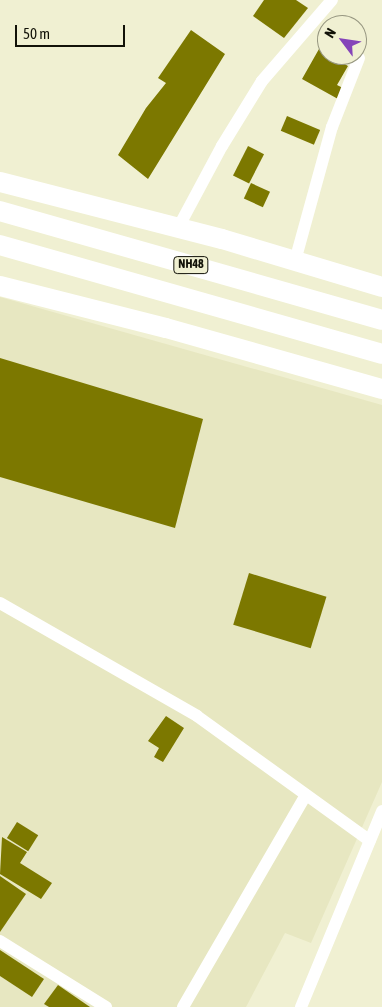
<!DOCTYPE html>
<html>
<head>
<meta charset="utf-8">
<style>
	body { margin:0 }
	#map { position:relative; width:382px; height:1007px; overflow:hidden; background:#f0f0d2; font-family:"Asap Condensed",sans-serif }
	div>[style] { position:absolute }
	[style*='--x'] { left:calc(var(--x)*1px); top:calc(var(--y)*1px); width:calc(var(--w)*1px); rotate:calc(var(--a)*1deg) }
	.built>* { inset:0; background:#e7e7c1 }
	.building>* { inset:0; background:#7c7800; transform-origin:0 0 }
	.minor>* { height:12px; margin:-6px; padding:0 6px; transform-origin:6px; border-radius:6px; background:#fff }
	.trunk>* { height:20px; margin:-10px; padding:0 10px; transform-origin:10px; border-radius:10px; background:#fff }
	span { translate:-50% -50%; white-space:nowrap; text-align:center; line-height:1.15; -webkit-text-stroke:4px #f0f0d2; paint-order:stroke }
	.shield-label span { padding:1px 4px; background:#f0f0d2; border:1px solid; border-radius:4px; -webkit-text-stroke-width:0 }
	.shield-label { font-size:12px; color:#121208; font-weight:700 }
	.north { position:absolute; left:317px; top:15px; width:50px; height:50px; box-sizing:border-box; background:#f0f0d2; border:1px solid #979781; border-radius:50%; rotate:301deg; font-size:14px; font-weight:700; line-height:20px; text-align:center; color:#121208 }
	.north::after { content:''; display:block; margin:auto; width:18px; height:22px; background:#8544b9; clip-path:polygon(50% 0,100% 100%,50% 72%,0 100%) }
	.scale { position:absolute; left:15px; top:25px; width:110px; height:22px; box-sizing:border-box; border:2px solid #121208; border-top:0; padding-left:6px; font-size:15px; line-height:18px; white-space:nowrap; color:#121208; -webkit-text-stroke:4px #f0f0d2; paint-order:stroke }
</style>
</head>
<body>
<div id="map">
	<div class="built">
		<i style="clip-path:polygon(0 297px,382px 405px,382px 782px,311px 943px,285px 933px,246px 1007px,0 1007px)"></i>
	</div>
	<div class="building">
		<i style="clip-path:polygon(264px 0,296px 0,308px 8px,284px 38px,253px 16px)"></i>
		<i style="clip-path:polygon(191px 30px,225px 54px,148px 179px,118px 155px,146px 108px,166px 83px,158px 78px)"></i>
		<i style="clip-path:polygon(319px 49px,348px 66px,337px 85px,343px 88px,338px 99px,302px 79px)"></i>
		<i style="left:287px;top:116px;width:36px;height:16px;rotate:23deg"></i>
		<i style="left:248px;top:146px;width:18px;height:33px;rotate:27deg"></i>
		<i style="left:251px;top:183px;width:21px;height:17px;rotate:25deg"></i>
		<i style="clip-path:polygon(0 358px,203px 419px,175px 528px,0 477px)"></i>
		<i style="left:249px;top:573px;width:81px;height:54px;rotate:17deg"></i>
		<i style="clip-path:polygon(166px 716px,184px 728px,163px 762px,154px 757px,159px 748px,148px 741px)"></i>
		<i style="left:17px;top:822px;width:25px;height:19px;rotate:32deg"></i>
		<i style="clip-path:polygon(2px 837px,27px 852px,20px 863px,52px 883px,41px 899px,0 874px)"></i>
		<i style="clip-path:polygon(0 876px,26px 894px,0 932px)"></i>
		<i style="clip-path:polygon(0 950px,44px 979px,32px 997px,0 976px)"></i>
		<i style="clip-path:polygon(58px 985px,90px 1007px,49px 1007px,44px 1004px)"></i>
	</div>
	<div class="minor">
		<i style="--x:178;--y:228;--w:93;--a:-61.8"></i>
		<i style="--x:222;--y:146;--w:76;--a:-58.4"></i>
		<i style="--x:262;--y:81;--w:107;--a:-49.2"></i>
		<i style="--x:295;--y:261;--w:139;--a:-74.6"></i>
		<i style="--x:332;--y:127;--w:74;--a:-68.6"></i>
		<i style="--x:0;--y:603;--w:227;--a:29.8"></i>
		<i style="--x:197;--y:716;--w:213;--a:35.8"></i>
		<i style="--x:0;--y:941;--w:125;--a:31.9"></i>
		<i style="--x:183;--y:1007;--w:245;--a:-59.9"></i>
		<i style="--x:301;--y:1007;--w:212;--a:-67.5"></i>
	</div>
	<div class="trunk">
		<i style="--x:0;--y:182;--w:229;--a:14.4"></i>
		<i style="--x:222;--y:239;--w:167;--a:16.7"></i>
		<i style="--x:0;--y:211;--w:397;--a:15.9"></i>
		<i style="--x:0;--y:245;--w:397;--a:15.9"></i>
		<i style="--x:0;--y:286;--w:171;--a:14.2"></i>
		<i style="--x:166;--y:328;--w:224;--a:15.8"></i>
	</div>
	<div class="shield-label">
		<span style="left:191px;top:265px">NH48</span>
	</div>
	<div class="north">N</div>
	<div class="scale">50 m</div>
</div>
</body>
</html>
